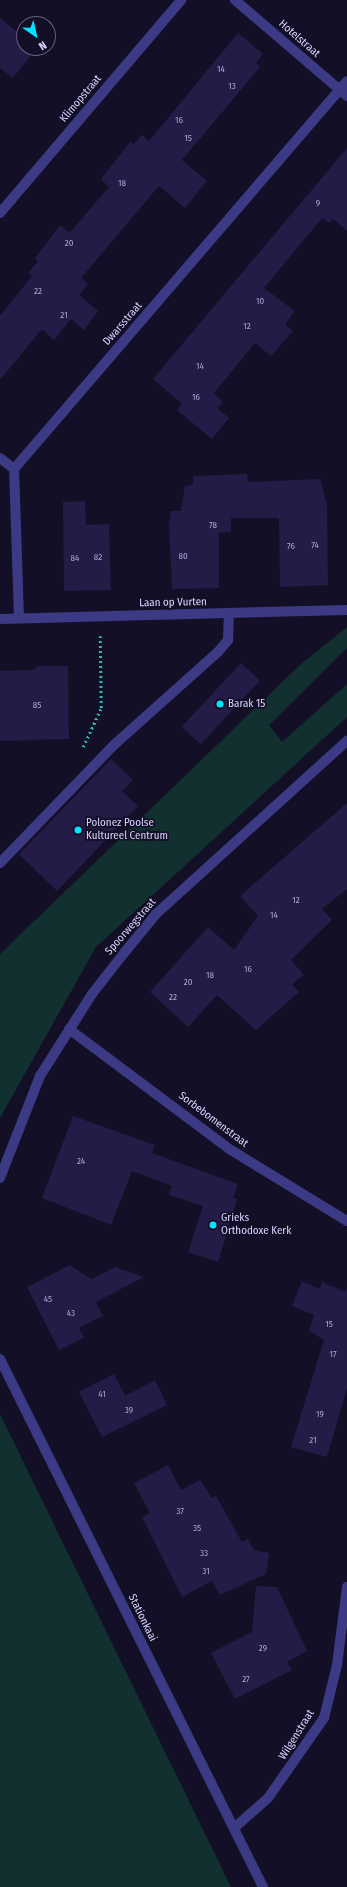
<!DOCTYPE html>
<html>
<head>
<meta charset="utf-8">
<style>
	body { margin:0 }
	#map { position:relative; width:347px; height:1887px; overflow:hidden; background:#130f26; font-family:"Fira Sans Condensed",sans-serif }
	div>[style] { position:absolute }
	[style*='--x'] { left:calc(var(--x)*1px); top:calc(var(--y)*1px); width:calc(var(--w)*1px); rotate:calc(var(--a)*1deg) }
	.green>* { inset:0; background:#12302f }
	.building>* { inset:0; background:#241b47; transform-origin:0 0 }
	.path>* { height:2.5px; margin-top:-1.25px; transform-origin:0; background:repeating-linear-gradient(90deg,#2fb8b0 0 2px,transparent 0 5px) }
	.service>* { height:10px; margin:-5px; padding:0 5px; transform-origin:5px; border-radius:5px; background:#3d3a85 }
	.minor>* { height:10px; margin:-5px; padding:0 5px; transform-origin:5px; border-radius:5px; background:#3d3a85 }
	.dots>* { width:11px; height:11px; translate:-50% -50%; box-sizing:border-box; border:2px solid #130f26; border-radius:50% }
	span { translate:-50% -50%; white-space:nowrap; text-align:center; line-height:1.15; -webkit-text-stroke:3.5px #130f26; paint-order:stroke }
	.number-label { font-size:9px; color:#aca6d1 }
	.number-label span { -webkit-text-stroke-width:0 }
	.street-label { font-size:11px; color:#d9d4ff }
	.poi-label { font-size:11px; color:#d9d4ff }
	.left { translate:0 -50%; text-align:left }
	.north { position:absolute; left:16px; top:16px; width:40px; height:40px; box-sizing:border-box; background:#130f26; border:1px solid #625e7d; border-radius:50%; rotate:146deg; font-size:11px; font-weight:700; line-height:16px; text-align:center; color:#d9d4ff }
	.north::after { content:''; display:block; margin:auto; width:14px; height:18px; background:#00e5ff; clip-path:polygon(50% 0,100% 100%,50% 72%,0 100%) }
</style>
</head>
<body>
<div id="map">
	<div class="green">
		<i style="clip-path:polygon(347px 627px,347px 648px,269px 725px,282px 742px,347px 684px,347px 717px,96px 947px,0 1118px,0 954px,301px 664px)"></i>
		<i style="clip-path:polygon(0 1414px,231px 1887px,0 1887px)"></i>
	</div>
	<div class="building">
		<i style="clip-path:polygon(0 18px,24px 37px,24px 48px,37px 48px,13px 78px,0 68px)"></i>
		<i style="clip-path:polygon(238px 33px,263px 54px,256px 63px,260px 67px,182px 160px,207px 181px,185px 208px,159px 186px,81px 278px,88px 284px,79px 295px,98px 311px,84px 330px,71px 319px,54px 340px,42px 329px,0 380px,0 316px,32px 276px,28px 273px,38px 261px,35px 258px,60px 225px,69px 232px,73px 229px,109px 187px,101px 179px,130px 142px,134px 144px,142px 135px,149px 141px)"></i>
		<i style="clip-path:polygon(347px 148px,347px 231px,333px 219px,329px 223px,322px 218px,264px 288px,295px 311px,285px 324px,293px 331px,271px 356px,255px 343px,214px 393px,223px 402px,217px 408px,229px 418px,212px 439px,177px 410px,182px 404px,153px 379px)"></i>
		<i style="clip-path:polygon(247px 474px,248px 482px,320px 479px,327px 504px,328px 585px,280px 587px,279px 518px,231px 518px,231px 532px,219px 533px,219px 588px,172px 589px,169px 524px,171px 511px,181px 511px,185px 486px,193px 485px,193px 476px)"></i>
		<i style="clip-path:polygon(85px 501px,86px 525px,109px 524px,111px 590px,64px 591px,63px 502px)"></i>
		<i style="left:241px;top:663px;width:26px;height:87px;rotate:43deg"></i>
		<i style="clip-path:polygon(39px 666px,68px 666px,69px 739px,0 741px,0 671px,32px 670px)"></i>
		<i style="clip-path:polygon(111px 759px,133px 780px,122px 791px,138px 806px,57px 891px,19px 854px)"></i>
		<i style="clip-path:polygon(347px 803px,347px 889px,322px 909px,332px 920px,291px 960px,304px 975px,292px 984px,299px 992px,256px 1030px,217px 995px,188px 1027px,150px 992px,208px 927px,234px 950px,258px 916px,240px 896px)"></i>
		<i style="clip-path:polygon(73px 1116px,155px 1145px,152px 1153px,238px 1184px,233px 1198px,237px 1199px,218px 1262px,188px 1252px,203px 1206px,169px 1195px,172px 1186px,132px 1171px,111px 1225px,42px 1198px)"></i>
		<i style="clip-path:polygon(70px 1265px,91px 1279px,115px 1267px,144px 1277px,96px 1302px,103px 1316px,79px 1328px,84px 1338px,59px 1350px,27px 1287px)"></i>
		<i style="clip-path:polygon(302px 1281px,320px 1289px,322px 1282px,345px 1292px,347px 1287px,347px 1388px,327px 1457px,291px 1447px,324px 1340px,309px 1331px,314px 1315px,292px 1306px)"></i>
		<i style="clip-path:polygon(114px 1374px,125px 1396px,155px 1380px,167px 1405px,102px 1437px,79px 1392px)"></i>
		<i style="clip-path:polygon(168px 1465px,181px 1490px,200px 1480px,212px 1498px,216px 1496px,242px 1542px,248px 1539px,254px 1550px,269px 1553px,266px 1574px,220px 1595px,212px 1581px,182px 1597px,142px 1517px,150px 1513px,134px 1483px)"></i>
		<i style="clip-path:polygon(256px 1586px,277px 1587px,307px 1651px,287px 1662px,292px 1670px,235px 1699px,211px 1653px,252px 1632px)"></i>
	</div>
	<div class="path">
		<i style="--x:83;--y:747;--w:43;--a:-65.2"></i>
		<i style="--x:101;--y:708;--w:72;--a:-90.8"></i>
	</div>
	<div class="service">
		<i style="--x:0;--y:863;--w:165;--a:-46"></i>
		<i style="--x:115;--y:744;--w:138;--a:-41.8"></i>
		<i style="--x:218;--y:652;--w:16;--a:-50"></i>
		<i style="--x:228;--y:640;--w:26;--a:-88"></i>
	</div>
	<div class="minor">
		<i style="--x:235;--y:0;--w:148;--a:40.6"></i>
		<i style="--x:0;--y:213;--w:280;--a:-49.6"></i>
		<i style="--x:0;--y:458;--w:18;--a:38"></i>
		<i style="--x:19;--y:618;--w:149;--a:-91.9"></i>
		<i style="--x:14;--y:469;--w:511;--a:-49.36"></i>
		<i style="--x:0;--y:619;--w:347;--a:-1.5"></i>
		<i style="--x:69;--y:1029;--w:202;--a:36.8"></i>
		<i style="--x:231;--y:1150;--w:136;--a:31.5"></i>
		<i style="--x:0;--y:1178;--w:110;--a:-68.6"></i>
		<i style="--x:40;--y:1076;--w:97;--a:-57.6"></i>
		<i style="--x:92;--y:994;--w:52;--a:-52"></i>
		<i style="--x:124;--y:953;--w:50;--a:-50.6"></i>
		<i style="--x:156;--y:914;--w:258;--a:-42.2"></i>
		<i style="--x:0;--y:1359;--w:590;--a:63.52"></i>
		<i style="--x:234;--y:1828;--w:45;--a:-41.4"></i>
		<i style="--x:268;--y:1798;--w:98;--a:-55"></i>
		<i style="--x:324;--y:1718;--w:55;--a:-76.2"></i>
		<i style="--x:337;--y:1665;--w:79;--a:-82.7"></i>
	</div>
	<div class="dots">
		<i style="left:220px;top:704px;background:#00e5ff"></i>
		<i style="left:78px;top:830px;background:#00e5ff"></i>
		<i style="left:213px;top:1225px;background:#00e5ff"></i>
	</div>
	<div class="number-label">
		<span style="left:221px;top:69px">14</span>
		<span style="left:232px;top:86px">13</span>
		<span style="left:179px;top:120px">16</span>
		<span style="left:188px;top:138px">15</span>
		<span style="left:122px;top:183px">18</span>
		<span style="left:318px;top:203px">9</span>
		<span style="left:69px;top:243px">20</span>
		<span style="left:38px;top:291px">22</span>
		<span style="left:260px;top:301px">10</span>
		<span style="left:64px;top:315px">21</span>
		<span style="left:247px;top:326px">12</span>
		<span style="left:200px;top:366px">14</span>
		<span style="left:196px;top:397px">16</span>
		<span style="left:213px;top:525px">78</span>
		<span style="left:315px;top:545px">74</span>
		<span style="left:291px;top:546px">76</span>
		<span style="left:183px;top:556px">80</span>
		<span style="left:98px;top:557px">82</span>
		<span style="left:75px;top:558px">84</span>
		<span style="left:37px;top:705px">85</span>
		<span style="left:296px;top:900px">12</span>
		<span style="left:274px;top:915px">14</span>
		<span style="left:248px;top:969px">16</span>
		<span style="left:210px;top:975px">18</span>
		<span style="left:188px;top:982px">20</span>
		<span style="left:173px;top:997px">22</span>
		<span style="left:81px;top:1161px">24</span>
		<span style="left:48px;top:1299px">45</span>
		<span style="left:71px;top:1313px">43</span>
		<span style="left:329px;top:1324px">15</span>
		<span style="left:333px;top:1354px">17</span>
		<span style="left:102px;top:1394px">41</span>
		<span style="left:129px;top:1410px">39</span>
		<span style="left:320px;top:1414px">19</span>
		<span style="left:313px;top:1440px">21</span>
		<span style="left:180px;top:1511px">37</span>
		<span style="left:197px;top:1528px">35</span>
		<span style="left:204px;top:1553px">33</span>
		<span style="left:206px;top:1571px">31</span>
		<span style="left:263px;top:1648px">29</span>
		<span style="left:246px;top:1679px">27</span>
	</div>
	<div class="street-label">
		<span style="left:299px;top:39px;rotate:41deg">Hotelstraat</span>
		<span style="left:81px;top:99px;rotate:-50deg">Klimopstraat</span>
		<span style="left:123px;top:324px;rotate:-49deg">Dwarsstraat</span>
		<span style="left:173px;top:603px;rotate:-1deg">Laan op Vurten</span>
		<span style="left:131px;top:927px;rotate:-49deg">Spoorwegstraat</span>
		<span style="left:213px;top:1120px;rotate:37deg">Sorbebomenstraat</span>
		<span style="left:142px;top:1618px;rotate:64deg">Stationkaai</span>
		<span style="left:297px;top:1735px;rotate:-58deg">Wilgenstraat</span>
	</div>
	<div class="poi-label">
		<span class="left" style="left:228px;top:704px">Barak 15</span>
		<span class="left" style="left:86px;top:830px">Polonez Poolse<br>Kultureel Centrum</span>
		<span class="left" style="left:221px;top:1225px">Grieks<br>Orthodoxe Kerk</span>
	</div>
	<div class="north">N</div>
</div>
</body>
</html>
